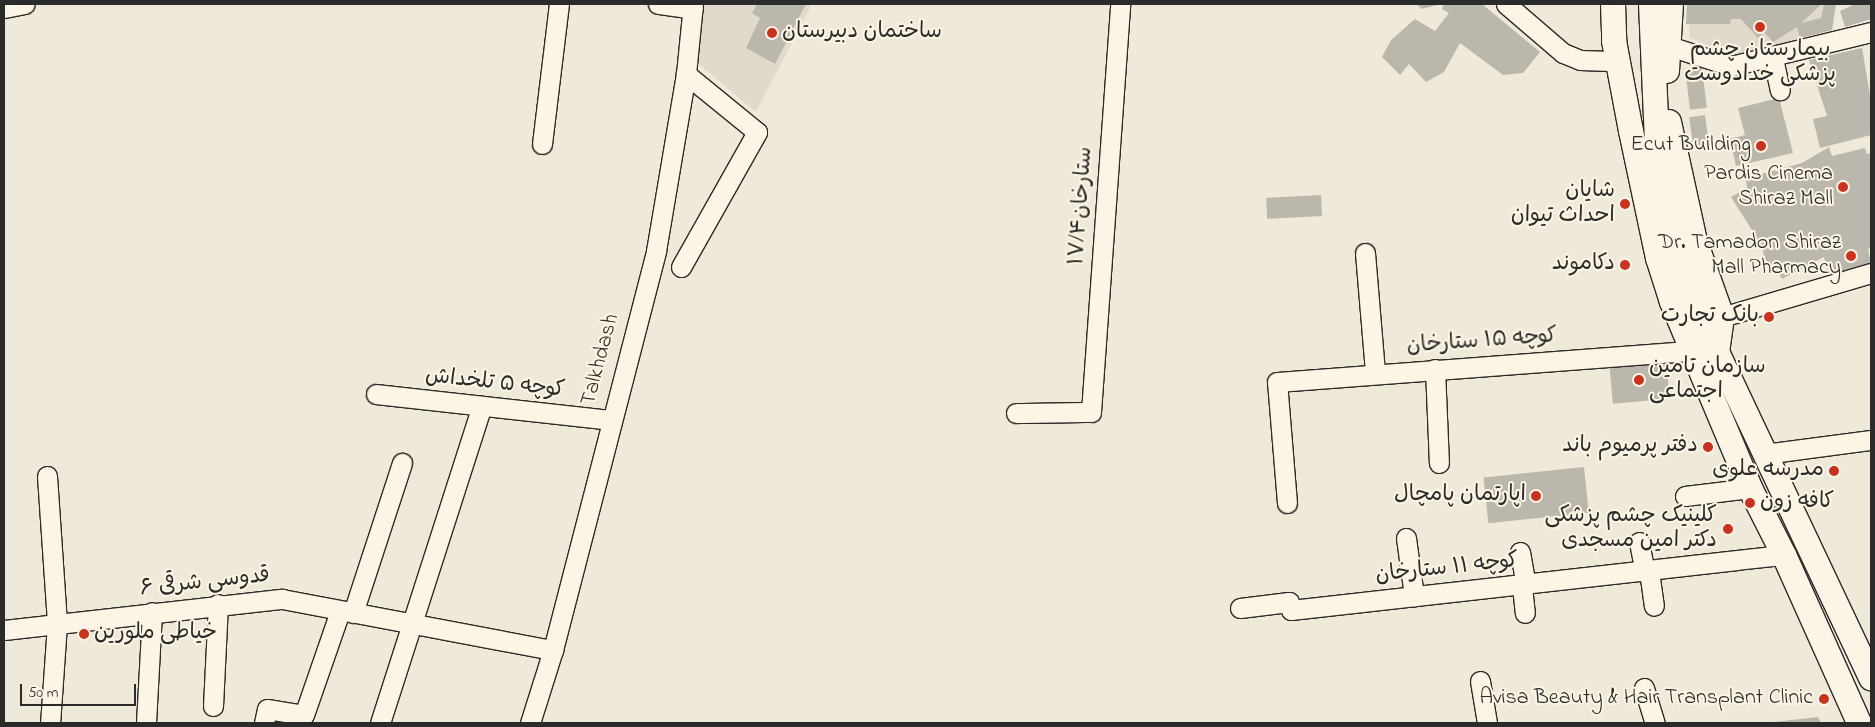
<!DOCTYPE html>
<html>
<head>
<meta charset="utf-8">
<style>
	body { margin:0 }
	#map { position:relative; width:1875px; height:727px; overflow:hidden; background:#efe9da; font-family:"Indie Flower","Playpen Sans Arabic",sans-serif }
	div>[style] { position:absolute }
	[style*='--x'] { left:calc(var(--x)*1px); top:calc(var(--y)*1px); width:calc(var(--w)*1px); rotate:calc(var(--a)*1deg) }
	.built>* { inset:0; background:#e0dacc }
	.building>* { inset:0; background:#bcb7ac; transform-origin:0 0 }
	.roads { filter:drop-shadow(1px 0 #2b2b2b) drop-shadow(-1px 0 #2b2b2b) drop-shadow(0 1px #2b2b2b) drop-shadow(0 -1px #2b2b2b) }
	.minor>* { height:19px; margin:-9.5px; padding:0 9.5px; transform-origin:9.5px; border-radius:9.5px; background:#fcf5e5 }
	.major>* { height:24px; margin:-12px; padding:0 12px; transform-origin:12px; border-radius:12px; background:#fcf5e5 }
	.dots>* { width:14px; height:14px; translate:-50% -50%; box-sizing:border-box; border:2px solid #fcf5e5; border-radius:50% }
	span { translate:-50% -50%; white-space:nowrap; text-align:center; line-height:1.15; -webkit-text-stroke:4px #fcf5e5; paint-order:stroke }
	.poi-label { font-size:22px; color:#2b2b2b }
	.left { translate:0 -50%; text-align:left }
	.right { translate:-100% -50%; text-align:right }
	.street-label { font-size:22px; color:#2b2b2b }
	.frame { position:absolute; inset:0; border:5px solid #2b2b2b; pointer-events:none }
	.scale { position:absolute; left:20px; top:684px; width:116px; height:22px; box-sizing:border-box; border:2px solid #2b2b2b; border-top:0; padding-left:6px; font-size:15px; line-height:18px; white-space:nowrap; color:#2b2b2b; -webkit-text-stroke:4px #fcf5e5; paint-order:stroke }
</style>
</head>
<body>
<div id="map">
	<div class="built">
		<i style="clip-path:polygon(702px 4px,812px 4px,756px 112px,694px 60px)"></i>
		<i style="clip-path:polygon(1687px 4px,1836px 4px,1832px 30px,1732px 56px,1690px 38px)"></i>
	</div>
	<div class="building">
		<i style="clip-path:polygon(757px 4px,806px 4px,775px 64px,746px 48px,760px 18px,752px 13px)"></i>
		<i style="clip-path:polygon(1416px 4px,1441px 4px,1422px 9px)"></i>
		<i style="clip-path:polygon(1444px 4px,1482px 4px,1540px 52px,1523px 73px,1503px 75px,1460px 43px,1444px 72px,1426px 82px,1409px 64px,1400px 75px,1382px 57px,1391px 40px,1415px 19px,1435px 31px,1449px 13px,1442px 9px)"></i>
		<i style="clip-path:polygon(1687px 4px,1822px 4px,1801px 23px,1821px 18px,1824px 4px,1836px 4px,1832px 30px,1800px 38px,1797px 27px,1773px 42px,1764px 32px,1758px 38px,1741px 19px,1731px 19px,1730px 24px,1686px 24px)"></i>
		<i style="clip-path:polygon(1855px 4px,1871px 4px,1871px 19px,1845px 27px,1840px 11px)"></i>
		<i style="clip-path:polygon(1862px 48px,1871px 101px,1871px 135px,1820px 148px,1813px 119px,1827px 116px,1809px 60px)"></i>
		<i style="left:1702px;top:68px;width:40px;height:17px;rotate:83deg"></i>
		<i style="clip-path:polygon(1779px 98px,1793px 153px,1736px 166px,1730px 139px,1745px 135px,1738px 108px)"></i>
		<i style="left:1705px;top:115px;width:29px;height:16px;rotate:82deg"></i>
		<i style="clip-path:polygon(1829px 147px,1832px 156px,1865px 148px,1867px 154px,1871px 153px,1871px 248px,1868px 249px,1871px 263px,1828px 275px,1824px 257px,1782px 279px,1774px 265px,1766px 267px,1762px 246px,1731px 197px,1747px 188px,1746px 178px,1802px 163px)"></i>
		<i style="left:1321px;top:195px;width:21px;height:55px;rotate:87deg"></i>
		<i style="left:1666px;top:357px;width:42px;height:57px;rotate:85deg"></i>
		<i style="left:1584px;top:467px;width:46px;height:101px;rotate:84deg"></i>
		<i style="clip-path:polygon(1818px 717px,1821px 723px,1774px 723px,1773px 722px)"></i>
	</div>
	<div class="roads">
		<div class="minor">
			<i style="--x:658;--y:4;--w:35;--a:8"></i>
			<i style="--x:1506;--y:4;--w:75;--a:40.7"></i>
			<i style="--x:1563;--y:53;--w:18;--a:22"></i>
			<i style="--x:1580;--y:60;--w:38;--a:2"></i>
			<i style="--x:4;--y:8;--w:21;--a:-11"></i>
			<i style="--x:1669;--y:46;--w:65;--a:17.9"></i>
			<i style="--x:1731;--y:66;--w:144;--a:-13.7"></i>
			<i style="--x:1773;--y:58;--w:33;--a:78"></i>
			<i style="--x:542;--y:144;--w:141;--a:-83.1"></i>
			<i style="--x:1365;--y:253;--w:120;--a:85.2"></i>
			<i style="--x:681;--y:267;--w:155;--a:-60.6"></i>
			<i style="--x:757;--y:132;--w:92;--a:-140.8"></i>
			<i style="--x:1722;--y:317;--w:155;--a:-16.5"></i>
			<i style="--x:1435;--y:369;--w:94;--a:87.6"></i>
			<i style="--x:376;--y:394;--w:235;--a:6.3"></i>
			<i style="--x:1016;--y:413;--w:75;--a:-0.8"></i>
			<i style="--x:1091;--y:412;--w:409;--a:-85.9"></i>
			<i style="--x:1764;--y:454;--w:108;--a:-7.5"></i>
			<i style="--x:47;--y:476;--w:148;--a:86.1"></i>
			<i style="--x:57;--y:624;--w:99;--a:94"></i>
			<i style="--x:1685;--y:496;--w:65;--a:-7"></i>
			<i style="--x:1287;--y:503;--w:121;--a:-94.7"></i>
			<i style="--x:1277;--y:382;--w:416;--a:-4.3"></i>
			<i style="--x:1406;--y:538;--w:59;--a:82.1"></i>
			<i style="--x:1639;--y:542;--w:31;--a:79"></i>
			<i style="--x:1520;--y:552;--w:34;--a:80"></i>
			<i style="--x:1649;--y:571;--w:35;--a:82"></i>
			<i style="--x:1522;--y:586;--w:27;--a:84"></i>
			<i style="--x:1240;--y:608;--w:49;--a:-7"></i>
			<i style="--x:1289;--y:602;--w:8;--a:76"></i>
			<i style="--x:1291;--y:610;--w:496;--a:-6.4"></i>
			<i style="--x:353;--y:613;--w:158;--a:-71.9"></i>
			<i style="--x:4;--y:630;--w:280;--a:-6.4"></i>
			<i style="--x:282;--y:599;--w:276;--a:10.7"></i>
			<i style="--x:1480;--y:681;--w:43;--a:80.5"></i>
			<i style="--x:1644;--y:688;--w:37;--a:73"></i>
			<i style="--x:213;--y:706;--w:102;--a:-87.2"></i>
			<i style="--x:146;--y:723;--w:111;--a:-86.9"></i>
			<i style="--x:264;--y:723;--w:14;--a:-78"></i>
			<i style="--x:267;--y:709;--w:37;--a:9"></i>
			<i style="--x:304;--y:715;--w:110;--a:-70.9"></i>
			<i style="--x:380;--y:723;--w:333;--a:-72.2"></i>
			<i style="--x:530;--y:723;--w:77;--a:-72.5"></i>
			<i style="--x:553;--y:650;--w:412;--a:-75.5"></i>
			<i style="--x:656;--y:251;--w:180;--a:-80.4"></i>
			<i style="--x:686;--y:74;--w:70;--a:-84.3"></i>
		</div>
		<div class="major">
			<i style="--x:1613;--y:4;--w:37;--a:88"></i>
			<i style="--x:1614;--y:41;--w:92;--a:79.3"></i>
			<i style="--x:1631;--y:131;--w:130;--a:78"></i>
			<i style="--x:1658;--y:258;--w:46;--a:72.3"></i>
			<i style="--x:1672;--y:302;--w:202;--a:67.2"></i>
			<i style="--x:1750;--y:488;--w:75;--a:63.1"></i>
			<i style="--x:1784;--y:555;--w:184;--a:65.9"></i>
			<i style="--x:1651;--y:4;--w:160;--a:87.5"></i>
			<i style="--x:1658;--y:164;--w:113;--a:76.2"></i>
			<i style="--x:1685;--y:274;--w:84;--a:67.7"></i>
			<i style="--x:1717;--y:352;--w:361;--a:64.7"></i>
			<i style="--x:1667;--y:71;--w:67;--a:-86.6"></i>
			<i style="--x:1669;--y:122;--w:122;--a:77.7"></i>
			<i style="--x:1695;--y:241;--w:81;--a:70.4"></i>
			<i style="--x:1722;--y:317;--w:35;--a:98"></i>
		</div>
	</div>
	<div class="dots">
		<i style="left:1760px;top:27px;background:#c8321e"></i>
		<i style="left:772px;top:33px;background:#c8321e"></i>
		<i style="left:1761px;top:146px;background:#c8321e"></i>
		<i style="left:1843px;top:187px;background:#c8321e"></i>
		<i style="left:1625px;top:204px;background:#c8321e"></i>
		<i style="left:1851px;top:256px;background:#c8321e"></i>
		<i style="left:1625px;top:265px;background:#c8321e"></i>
		<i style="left:1769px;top:317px;background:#c8321e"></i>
		<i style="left:1639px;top:380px;background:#c8321e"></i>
		<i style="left:1708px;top:447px;background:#c8321e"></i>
		<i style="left:1834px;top:471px;background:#c8321e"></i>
		<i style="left:1536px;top:496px;background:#c8321e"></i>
		<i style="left:1750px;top:503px;background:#c8321e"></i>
		<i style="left:1728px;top:529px;background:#c8321e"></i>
		<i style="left:84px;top:634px;background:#c8321e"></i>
		<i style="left:1824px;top:699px;background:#c8321e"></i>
	</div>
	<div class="poi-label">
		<span class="left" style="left:782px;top:33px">ساختمان دبیرستان</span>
		<span style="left:1760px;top:63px">بیمارستان چشم<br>پزشکی خدادوست</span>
		<span class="right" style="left:1751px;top:146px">Ecut Building</span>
		<span class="right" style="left:1833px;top:187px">Pardis Cinema<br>Shiraz Mall</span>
		<span class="right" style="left:1615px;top:204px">شایان<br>احداث تیوان</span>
		<span class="right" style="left:1841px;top:256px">Dr. Tamadon Shiraz<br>Mall Pharmacy</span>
		<span class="right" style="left:1615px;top:265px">دکاموند</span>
		<span class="right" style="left:1759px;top:317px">بانک تجارت</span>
		<span class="left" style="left:1649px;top:380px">سازمان تامین<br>اجتماعی</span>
		<span class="right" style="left:1698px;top:447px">دفتر پرمیوم باند</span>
		<span class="right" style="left:1824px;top:471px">مدرسه علوی</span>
		<span class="right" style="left:1526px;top:496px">اپارتمان پامچال</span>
		<span class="left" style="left:1760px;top:503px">کافه زون</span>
		<span class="right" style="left:1717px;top:529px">کلینیک چشم پزشکی<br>دکتر امین مسجدی</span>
		<span class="left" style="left:94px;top:634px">خیاطی ملورین</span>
		<span class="right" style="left:1813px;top:699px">Avisa Beauty &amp; Hair Transplant Clinic</span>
	</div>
	<div class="street-label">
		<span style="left:1082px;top:206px;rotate:-86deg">ستارخان۱۷/۴</span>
		<span style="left:1482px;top:342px;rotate:-4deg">کوچه ۱۵ ستارخان</span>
		<span style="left:601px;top:360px;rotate:-75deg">Talkhdash</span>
		<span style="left:495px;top:384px;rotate:6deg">کوچه ۵ تلخداش</span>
		<span style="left:1447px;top:569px;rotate:-6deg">کوچه ۱۱ ستارخان</span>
		<span style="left:205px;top:583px;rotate:-6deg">قدوسی شرقی ۶</span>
	</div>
	<div class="frame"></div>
	<div class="scale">50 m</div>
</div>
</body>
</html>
